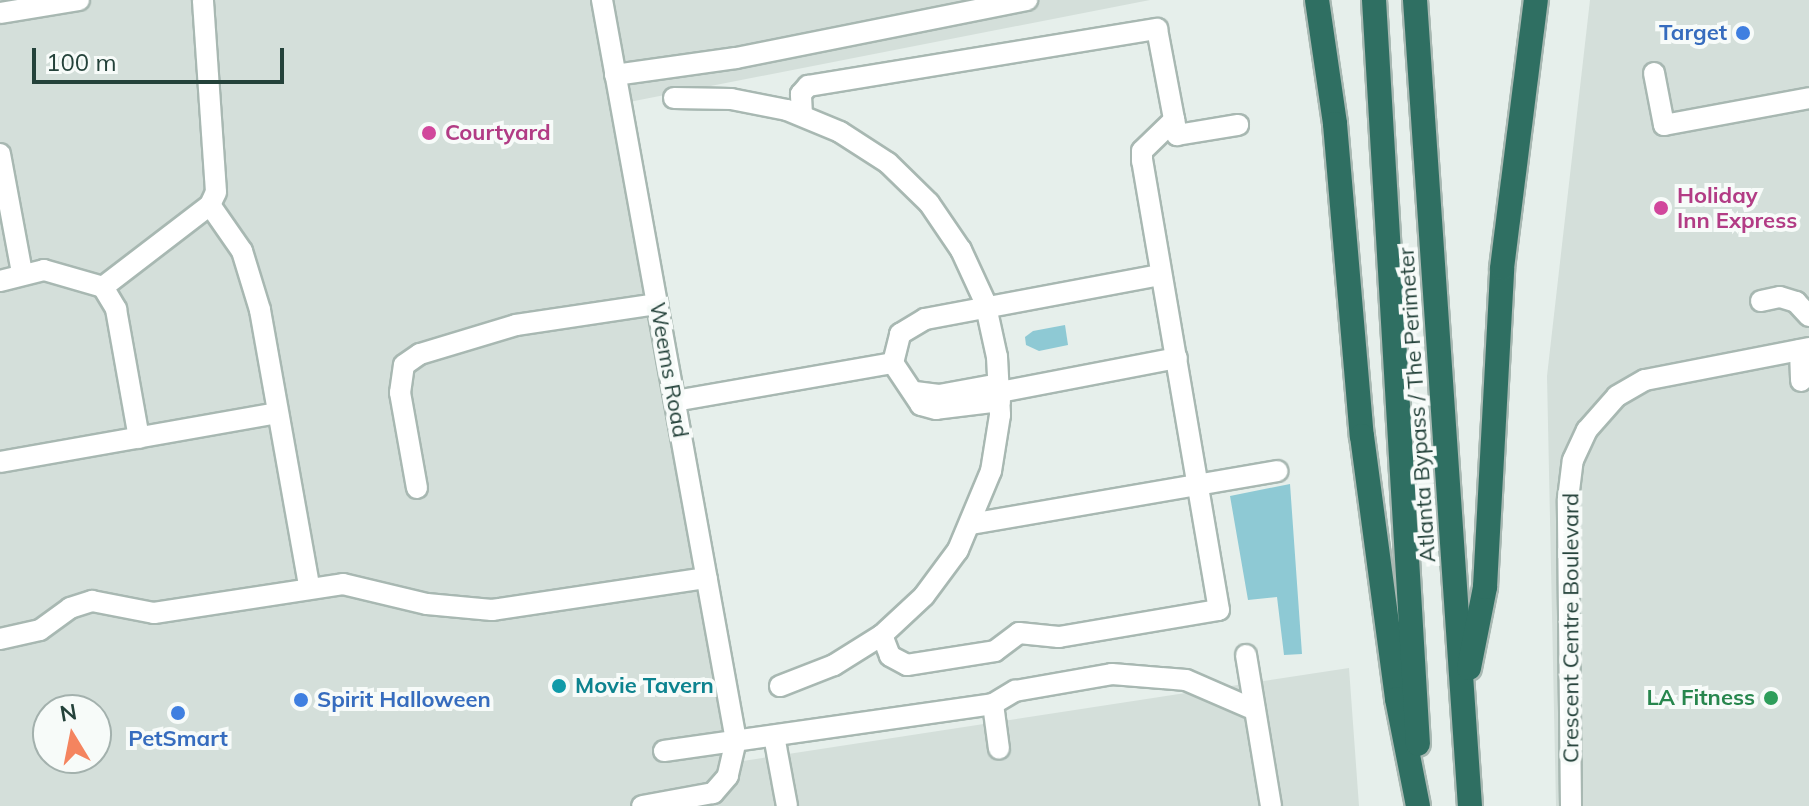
<!DOCTYPE html>
<html>
<head>
<meta charset="utf-8">
<style>
	body { margin:0 }
	#map { position:relative; width:1809px; height:806px; overflow:hidden; background:#e6efeb; font-family:Mulish,sans-serif }
	div>[style] { position:absolute }
	[style*='--x'] { left:calc(var(--x)*1px); top:calc(var(--y)*1px); width:calc(var(--w)*1px); rotate:calc(var(--a)*1deg) }
	.built>* { inset:0; background:#d4dfda }
	.water>* { inset:0; background:#8ec9d4 }
	.roads { filter:drop-shadow(2px 0 #a8b8b2) drop-shadow(-2px 0 #a8b8b2) drop-shadow(0 2px #a8b8b2) drop-shadow(0 -2px #a8b8b2) }
	.minor>* { height:20px; margin:-10px; padding:0 10px; transform-origin:10px; border-radius:10px; background:#fff }
	.highway>* { height:24px; margin:-12px; padding:0 12px; transform-origin:12px; border-radius:12px; background:#2f6f62 }
	.dots>* { width:22px; height:22px; translate:-50% -50%; box-sizing:border-box; border:4px solid #f7fbf9; border-radius:50% }
	span { translate:-50% -50%; white-space:nowrap; text-align:center; line-height:1.15; -webkit-text-stroke:8px #f7fbf9; paint-order:stroke }
	.shop-label { font-size:22px; color:#366cbe; font-weight:700 }
	.right { translate:-100% -50%; text-align:right }
	.left { translate:0 -50%; text-align:left }
	.hotel-label { font-size:22px; color:#b23c85; font-weight:700 }
	.street-label { font-size:22px; color:#24423a }
	.culture-label { font-size:22px; color:#0d838f; font-weight:700 }
	.leisure-label { font-size:22px; color:#27864d; font-weight:700 }
	.north { position:absolute; left:32px; top:694px; width:80px; height:80px; box-sizing:border-box; background:#f7fbf9; border:2px solid #a3b1ad; border-radius:50%; rotate:350deg; font-size:22px; font-weight:700; line-height:32px; text-align:center; color:#24423a }
	.north::after { content:''; display:block; margin:auto; width:28px; height:36px; background:#f4845f; clip-path:polygon(50% 0,100% 100%,50% 72%,0 100%) }
	.scale { position:absolute; left:32px; top:48px; width:252px; height:36px; box-sizing:border-box; border:4px solid #24423a; border-top:0; padding-left:10px; font-size:24px; line-height:28px; white-space:nowrap; color:#24423a; -webkit-text-stroke:6px #f7fbf9; paint-order:stroke }
</style>
</head>
<body>
<div id="map">
	<div class="built">
		<i style="clip-path:polygon(evenodd,0 0,1150px 0,619px 104px,743px 761px,1349px 668px,1359px 806px,0 806px,0 0,48px 710px,96px 710px,96px 758px,48px 758px,48px 710px)"></i>
		<i style="clip-path:polygon(1590px 0,1809px 0,1809px 806px,1556px 806px,1547px 376px)"></i>
	</div>
	<div class="water">
		<i style="clip-path:polygon(1065px 325px,1068px 345px,1039px 351px,1026px 345px,1025px 337px,1033px 331px)"></i>
		<i style="clip-path:polygon(1290px 484px,1302px 654px,1284px 655px,1277px 597px,1248px 600px,1230px 496px)"></i>
	</div>
	<div class="roads">
		<div class="minor">
			<i style="--x:602;--y:0;--w:752;--a:79.74"></i>
			<i style="--x:736;--y:740;--w:37;--a:103"></i>
			<i style="--x:728;--y:776;--w:23;--a:131"></i>
			<i style="--x:713;--y:793;--w:72;--a:169.6"></i>
			<i style="--x:0;--y:13;--w:80;--a:-9.3"></i>
			<i style="--x:1654;--y:73;--w:53;--a:79.1"></i>
			<i style="--x:1664;--y:125;--w:147;--a:-10.5"></i>
			<i style="--x:615;--y:75;--w:122;--a:-8"></i>
			<i style="--x:736;--y:58;--w:297;--a:-11.3"></i>
			<i style="--x:674;--y:98;--w:57;--a:1"></i>
			<i style="--x:731;--y:99;--w:57;--a:11.1"></i>
			<i style="--x:787;--y:110;--w:57;--a:22.5"></i>
			<i style="--x:840;--y:132;--w:57;--a:32.9"></i>
			<i style="--x:888;--y:163;--w:57;--a:44.3"></i>
			<i style="--x:929;--y:203;--w:57;--a:55.8"></i>
			<i style="--x:961;--y:250;--w:57;--a:65.2"></i>
			<i style="--x:985;--y:302;--w:56;--a:77.7"></i>
			<i style="--x:997;--y:357;--w:58;--a:87"></i>
			<i style="--x:1000;--y:415;--w:57;--a:99.1"></i>
			<i style="--x:991;--y:471;--w:86;--a:112.7"></i>
			<i style="--x:958;--y:550;--w:57;--a:126.5"></i>
			<i style="--x:924;--y:596;--w:57;--a:137.1"></i>
			<i style="--x:882;--y:635;--w:57;--a:148"></i>
			<i style="--x:834;--y:665;--w:58;--a:158.7"></i>
			<i style="--x:802;--y:115;--w:21;--a:-93"></i>
			<i style="--x:801;--y:94;--w:11;--a:-49"></i>
			<i style="--x:808;--y:86;--w:354;--a:-9.3"></i>
			<i style="--x:1157;--y:29;--w:108;--a:79.3"></i>
			<i style="--x:1177;--y:135;--w:62;--a:-9.3"></i>
			<i style="--x:0;--y:154;--w:121;--a:79.5"></i>
			<i style="--x:210;--y:205;--w:56;--a:55.2"></i>
			<i style="--x:242;--y:251;--w:62;--a:73"></i>
			<i style="--x:260;--y:310;--w:279;--a:79.9"></i>
			<i style="--x:0;--y:281;--w:45;--a:-14"></i>
			<i style="--x:44;--y:270;--w:61;--a:16.1"></i>
			<i style="--x:103;--y:287;--w:26;--a:59"></i>
			<i style="--x:116;--y:309;--w:131;--a:79.9"></i>
			<i style="--x:103;--y:287;--w:135;--a:-37.5"></i>
			<i style="--x:210;--y:205;--w:14;--a:-65"></i>
			<i style="--x:216;--y:192;--w:192;--a:-93.9"></i>
			<i style="--x:1761;--y:301;--w:19;--a:-12"></i>
			<i style="--x:1780;--y:297;--w:17;--a:17"></i>
			<i style="--x:1796;--y:302;--w:19;--a:47"></i>
			<i style="--x:1800;--y:350;--w:31;--a:88"></i>
			<i style="--x:915;--y:392;--w:24;--a:7"></i>
			<i style="--x:939;--y:395;--w:61;--a:-10.4"></i>
			<i style="--x:1000;--y:392;--w:180;--a:-10.9"></i>
			<i style="--x:675;--y:401;--w:221;--a:-9.9"></i>
			<i style="--x:1000;--y:401;--w:64;--a:172.9"></i>
			<i style="--x:936;--y:409;--w:16;--a:-165"></i>
			<i style="--x:921;--y:405;--w:50;--a:-123.7"></i>
			<i style="--x:893;--y:363;--w:30;--a:-76"></i>
			<i style="--x:900;--y:334;--w:29;--a:-31"></i>
			<i style="--x:925;--y:319;--w:239;--a:-10.6"></i>
			<i style="--x:0;--y:462;--w:281;--a:-10"></i>
			<i style="--x:417;--y:488;--w:97;--a:-100.1"></i>
			<i style="--x:400;--y:393;--w:28;--a:-82"></i>
			<i style="--x:404;--y:365;--w:19;--a:-35"></i>
			<i style="--x:420;--y:354;--w:100;--a:-16.8"></i>
			<i style="--x:516;--y:325;--w:143;--a:-8.5"></i>
			<i style="--x:971;--y:524;--w:311;--a:-9.8"></i>
			<i style="--x:882;--y:635;--w:22;--a:69"></i>
			<i style="--x:890;--y:656;--w:19;--a:28"></i>
			<i style="--x:907;--y:665;--w:89;--a:-9"></i>
			<i style="--x:995;--y:651;--w:30;--a:-37"></i>
			<i style="--x:1019;--y:633;--w:40;--a:5.7"></i>
			<i style="--x:1059;--y:637;--w:162;--a:-9.6"></i>
			<i style="--x:1219;--y:610;--w:456;--a:-99.7"></i>
			<i style="--x:1142;--y:161;--w:10;--a:-90"></i>
			<i style="--x:1142;--y:151;--w:45;--a:-44.1"></i>
			<i style="--x:0;--y:639;--w:41;--a:-12.7"></i>
			<i style="--x:40;--y:630;--w:37;--a:-36"></i>
			<i style="--x:70;--y:608;--w:23;--a:-18"></i>
			<i style="--x:92;--y:601;--w:63;--a:11"></i>
			<i style="--x:154;--y:613;--w:191;--a:-8.7"></i>
			<i style="--x:343;--y:584;--w:86;--a:13.4"></i>
			<i style="--x:427;--y:604;--w:65;--a:5.3"></i>
			<i style="--x:492;--y:610;--w:217;--a:-8.5"></i>
			<i style="--x:1246;--y:655;--w:153;--a:80.6"></i>
			<i style="--x:993;--y:704;--w:45;--a:82.4"></i>
			<i style="--x:774;--y:736;--w:71;--a:79.5"></i>
			<i style="--x:664;--y:751;--w:332;--a:-8.1"></i>
			<i style="--x:993;--y:704;--w:26;--a:-31"></i>
			<i style="--x:1015;--y:691;--w:98;--a:-9.9"></i>
			<i style="--x:1112;--y:674;--w:74;--a:4.6"></i>
			<i style="--x:1186;--y:680;--w:75;--a:23.5"></i>
			<i style="--x:1571;--y:806;--w:307;--a:-90.6"></i>
			<i style="--x:1568;--y:499;--w:39;--a:-83"></i>
			<i style="--x:1573;--y:460;--w:33;--a:-65"></i>
			<i style="--x:1587;--y:430;--w:45;--a:-48.6"></i>
			<i style="--x:1617;--y:396;--w:32;--a:-30"></i>
			<i style="--x:1645;--y:380;--w:167;--a:-11"></i>
		</div>
		<div class="highway">
			<i style="--x:1317;--y:0;--w:125;--a:81.7"></i>
			<i style="--x:1335;--y:124;--w:313;--a:85.1"></i>
			<i style="--x:1362;--y:436;--w:265;--a:82.4"></i>
			<i style="--x:1397;--y:699;--w:109;--a:78.9"></i>
			<i style="--x:1374;--y:0;--w:745;--a:86.62"></i>
			<i style="--x:1415;--y:0;--w:808;--a:86.1"></i>
			<i style="--x:1469;--y:668;--w:83;--a:-78.8"></i>
			<i style="--x:1485;--y:587;--w:319;--a:-86.9"></i>
			<i style="--x:1502;--y:268;--w:270;--a:-82.8"></i>
		</div>
	</div>
	<div class="dots">
		<i style="left:1743px;top:33px;background:#3f7fe0"></i>
		<i style="left:429px;top:133px;background:#d1479c"></i>
		<i style="left:1661px;top:208px;background:#d1479c"></i>
		<i style="left:559px;top:686px;background:#0f9aa8"></i>
		<i style="left:1771px;top:698px;background:#2e9e5b"></i>
		<i style="left:301px;top:700px;background:#3f7fe0"></i>
		<i style="left:178px;top:713px;background:#3f7fe0"></i>
	</div>
	<div class="shop-label">
		<span class="right" style="left:1727px;top:33px">Target</span>
		<span class="left" style="left:317px;top:700px">Spirit Halloween</span>
		<span style="left:178px;top:739px">PetSmart</span>
	</div>
	<div class="hotel-label">
		<span class="left" style="left:445px;top:133px">Courtyard</span>
		<span class="left" style="left:1677px;top:208px">Holiday<br>Inn Express</span>
	</div>
	<div class="street-label">
		<span style="left:669px;top:370px;rotate:80deg">Weems Road</span>
		<span style="left:1417px;top:405px;rotate:-94deg">Atlanta Bypass / The Perimeter</span>
		<span style="left:1571px;top:628px;rotate:-90deg">Crescent Centre Boulevard</span>
	</div>
	<div class="culture-label">
		<span class="left" style="left:575px;top:686px">Movie Tavern</span>
	</div>
	<div class="leisure-label">
		<span class="right" style="left:1755px;top:698px">LA Fitness</span>
	</div>
	<div class="north">N</div>
	<div class="scale">100 m</div>
</div>
</body>
</html>
